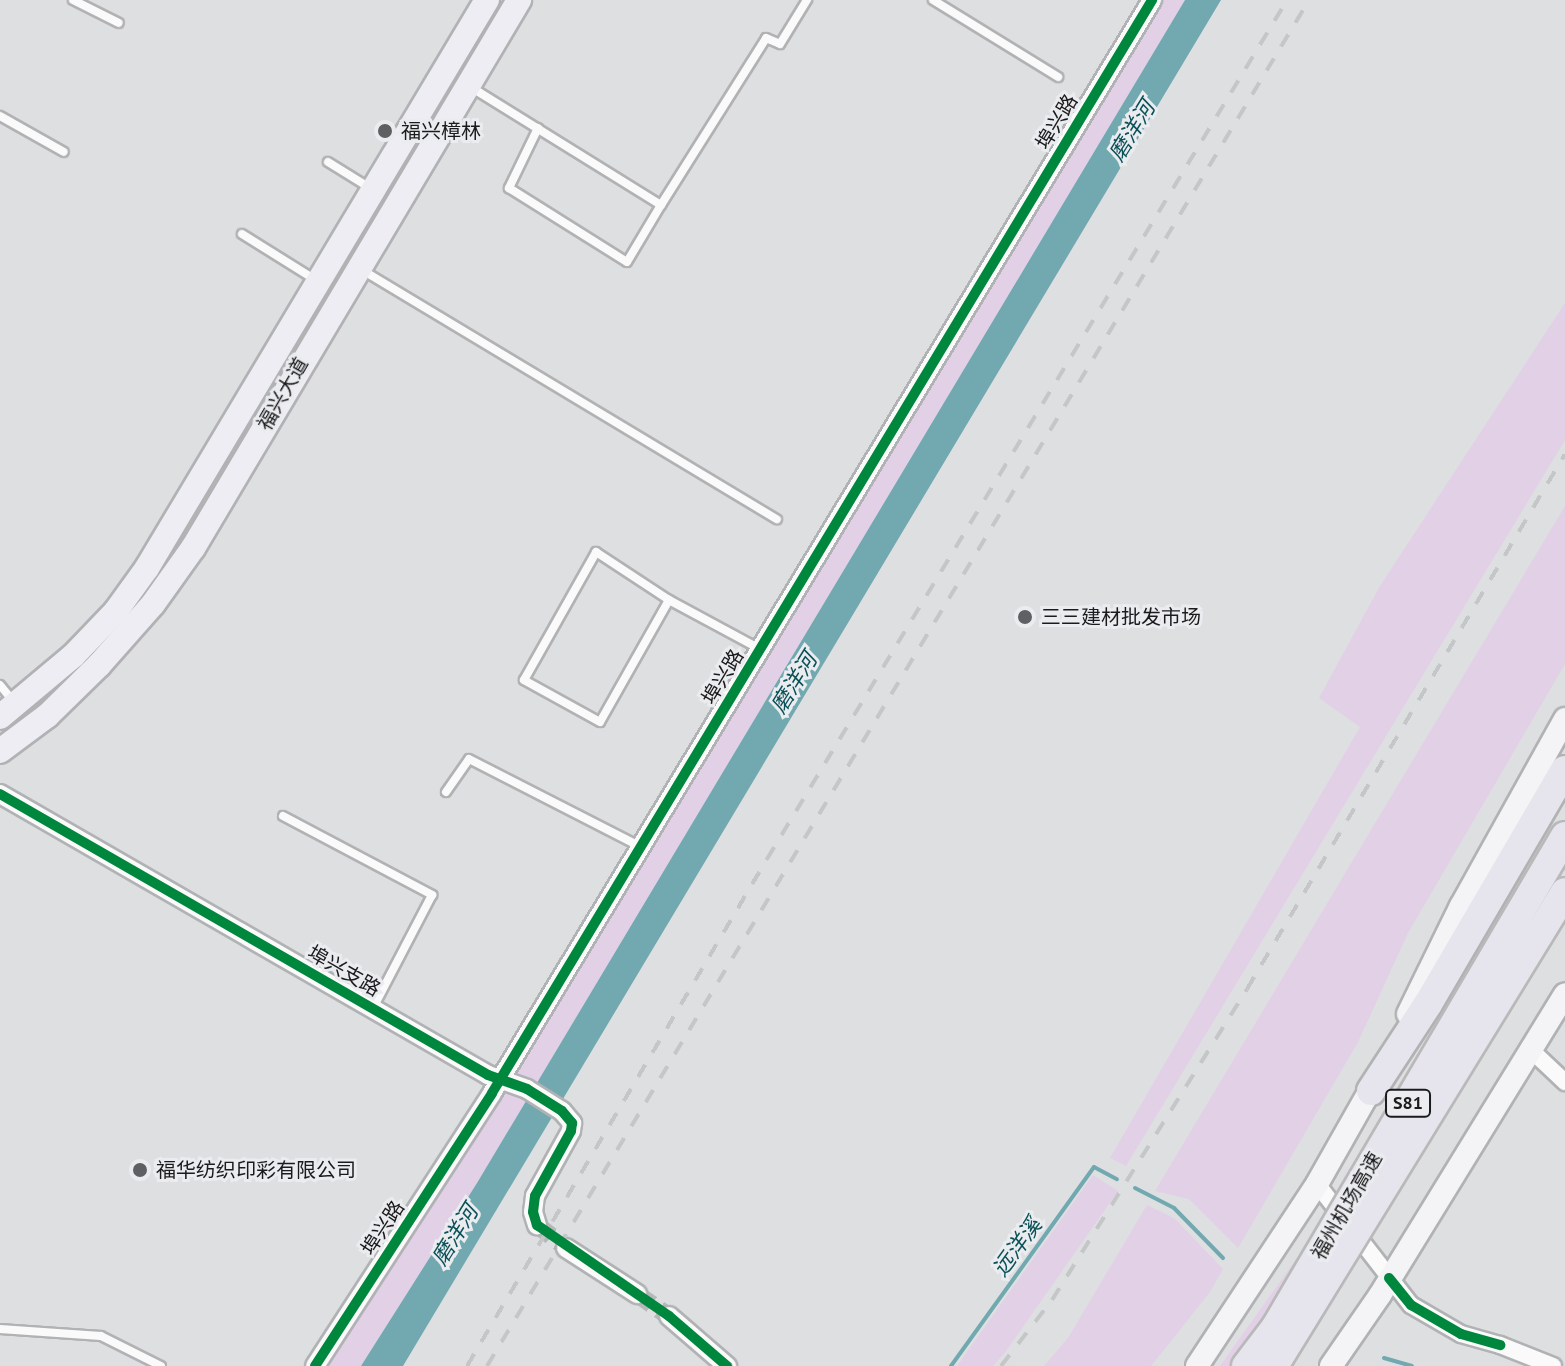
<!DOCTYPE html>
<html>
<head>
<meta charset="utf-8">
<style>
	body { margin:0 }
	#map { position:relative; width:1565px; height:1366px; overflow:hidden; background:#dedfe1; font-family:"PT Sans","Noto Sans SC",sans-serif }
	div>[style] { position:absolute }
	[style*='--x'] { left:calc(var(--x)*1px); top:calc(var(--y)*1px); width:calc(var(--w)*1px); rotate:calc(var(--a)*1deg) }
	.green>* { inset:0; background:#e1d0e6 }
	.water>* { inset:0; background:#72a9b1 }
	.stream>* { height:4px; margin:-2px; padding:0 2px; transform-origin:2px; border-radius:2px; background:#72a9b1 }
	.tertiary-tunnel>* { height:18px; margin-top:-9px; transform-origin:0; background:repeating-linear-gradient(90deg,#b7b8ba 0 18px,transparent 0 27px) }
	.roads { filter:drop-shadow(2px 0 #b1b2b4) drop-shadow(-2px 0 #b1b2b4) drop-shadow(0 2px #b1b2b4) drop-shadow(0 -2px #b1b2b4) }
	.service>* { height:8px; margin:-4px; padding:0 4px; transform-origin:4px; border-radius:4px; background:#fafafa }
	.minor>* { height:16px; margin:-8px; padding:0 8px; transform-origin:8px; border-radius:8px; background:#fafafa }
	.tertiary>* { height:18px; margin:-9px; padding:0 9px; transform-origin:9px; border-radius:9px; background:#fafafa }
	.secondary>* { height:22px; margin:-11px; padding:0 11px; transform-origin:11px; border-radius:11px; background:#f4f4f6 }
	.primary>* { height:24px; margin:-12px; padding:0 12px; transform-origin:12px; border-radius:12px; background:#eeedf3 }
	.motorway>* { height:28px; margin:-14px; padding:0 14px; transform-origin:14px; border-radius:14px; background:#e6e5ee }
	.rail>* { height:4px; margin-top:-2px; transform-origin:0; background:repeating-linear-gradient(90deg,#c5c6c7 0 14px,transparent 0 28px) }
	.bridges { filter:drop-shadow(2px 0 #b9b9ba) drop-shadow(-2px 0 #b9b9ba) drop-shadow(0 2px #b9b9ba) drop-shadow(0 -2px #b9b9ba) }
	.motorway-bridge>* { height:28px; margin:-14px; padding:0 14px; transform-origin:14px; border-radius:14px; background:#e6e5ee }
	.cycleway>* { height:10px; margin:-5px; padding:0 5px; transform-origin:5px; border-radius:5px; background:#00873e }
	.dots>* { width:22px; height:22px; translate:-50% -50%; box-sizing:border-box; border:4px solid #eaecef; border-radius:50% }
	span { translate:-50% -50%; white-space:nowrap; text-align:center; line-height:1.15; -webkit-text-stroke:6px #eaecef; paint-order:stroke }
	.shield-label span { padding:2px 6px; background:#eaecef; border:2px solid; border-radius:6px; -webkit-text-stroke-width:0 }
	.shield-label { font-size:18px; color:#1b1b1c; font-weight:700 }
	.street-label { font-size:20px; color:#1b1b1c }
	.poi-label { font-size:20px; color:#1b1b1c }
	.left { translate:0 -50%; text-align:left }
	.water-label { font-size:22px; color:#0a5158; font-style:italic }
</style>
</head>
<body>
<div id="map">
	<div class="green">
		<i style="clip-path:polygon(1157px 0,1185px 0,477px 1183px,361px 1366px,328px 1366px)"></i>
		<i style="clip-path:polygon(1565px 303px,1565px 440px,1126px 1166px,1110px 1158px,1360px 727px,1319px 698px,1380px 586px)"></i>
		<i style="clip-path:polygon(1565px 506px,1565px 664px,1408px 933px,1358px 1042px,1238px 1248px,1189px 1199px,1155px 1191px)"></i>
		<i style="clip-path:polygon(1093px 1175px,1118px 1191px,1006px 1351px,993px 1366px,957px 1366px)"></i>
		<i style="clip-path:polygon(1147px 1205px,1174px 1218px,1223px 1269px,1210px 1292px,1151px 1366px,1044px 1366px,1068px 1338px)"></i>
		<i style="clip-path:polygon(1302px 1251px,1276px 1306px,1233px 1366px,1220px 1366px)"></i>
	</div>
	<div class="water">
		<i style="clip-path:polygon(1185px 0,1221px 0,403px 1366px,361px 1366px,477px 1183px)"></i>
	</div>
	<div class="stream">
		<i style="--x:1135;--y:1188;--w:44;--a:27.1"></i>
		<i style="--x:1174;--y:1208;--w:70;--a:45.6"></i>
		<i style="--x:1384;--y:1358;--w:29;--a:16"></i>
		<i style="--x:951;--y:1366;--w:245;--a:-54.3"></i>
		<i style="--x:1094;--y:1167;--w:26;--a:28"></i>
	</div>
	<div class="tertiary-tunnel">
		<i style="--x:537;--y:1225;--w:37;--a:38"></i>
		<i style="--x:637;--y:1294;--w:39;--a:35"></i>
	</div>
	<div class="roads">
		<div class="service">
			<i style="--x:73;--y:0;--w:51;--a:26.6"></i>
			<i style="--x:933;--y:0;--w:147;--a:31.6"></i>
			<i style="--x:469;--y:86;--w:226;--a:31.8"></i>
			<i style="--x:661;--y:205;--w:197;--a:-57.8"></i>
			<i style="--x:766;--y:38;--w:15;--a:23"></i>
			<i style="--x:780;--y:44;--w:52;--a:-58.5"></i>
			<i style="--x:0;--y:116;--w:73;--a:29.4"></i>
			<i style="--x:538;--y:128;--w:67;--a:115.8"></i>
			<i style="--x:509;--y:188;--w:139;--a:32.1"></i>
			<i style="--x:627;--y:262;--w:66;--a:-59.2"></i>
			<i style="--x:328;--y:162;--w:49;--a:31.8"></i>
			<i style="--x:242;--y:234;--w:85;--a:32"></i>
			<i style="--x:362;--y:270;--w:484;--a:31"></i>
			<i style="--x:596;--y:552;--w:87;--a:33.3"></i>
			<i style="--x:669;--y:600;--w:140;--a:119.5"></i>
			<i style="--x:600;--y:722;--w:87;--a:-151.1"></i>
			<i style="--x:524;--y:680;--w:147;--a:-60.6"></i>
			<i style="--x:669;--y:600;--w:103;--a:28.3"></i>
			<i style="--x:0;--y:685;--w:21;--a:51"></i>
			<i style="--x:446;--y:792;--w:40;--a:-55.1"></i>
			<i style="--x:469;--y:759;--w:193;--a:27.1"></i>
			<i style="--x:283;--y:816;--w:169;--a:27.9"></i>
			<i style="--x:432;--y:895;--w:127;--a:117.6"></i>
			<i style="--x:0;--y:1329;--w:101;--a:4"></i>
			<i style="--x:101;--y:1336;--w:67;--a:26.6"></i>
		</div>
		<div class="minor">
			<i style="--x:1531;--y:1050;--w:47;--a:43.3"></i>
			<i style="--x:1317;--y:1184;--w:153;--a:52.2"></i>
			<i style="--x:1411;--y:1305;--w:58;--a:30.1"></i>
			<i style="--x:1461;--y:1334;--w:41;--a:15.8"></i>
			<i style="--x:1500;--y:1345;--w:57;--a:21.6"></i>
		</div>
		<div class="tertiary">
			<i style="--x:0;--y:794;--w:563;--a:29.93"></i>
			<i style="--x:488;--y:1075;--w:41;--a:19.7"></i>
			<i style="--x:527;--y:1089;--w:41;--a:32.2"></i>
			<i style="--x:562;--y:1111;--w:16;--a:50"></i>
			<i style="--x:572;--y:1123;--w:8;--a:97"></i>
			<i style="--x:571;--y:1131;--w:74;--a:119"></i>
			<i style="--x:535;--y:1196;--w:16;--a:97"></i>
			<i style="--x:533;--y:1212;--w:14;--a:73"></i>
			<i style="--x:566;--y:1248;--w:85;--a:32.9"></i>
			<i style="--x:669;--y:1316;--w:77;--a:40.8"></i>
			<i style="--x:315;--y:1366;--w:325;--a:-57"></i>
			<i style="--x:492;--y:1093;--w:1277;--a:-58.87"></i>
		</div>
		<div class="secondary">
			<i style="--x:1408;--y:1014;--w:120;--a:-63.9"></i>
			<i style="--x:1461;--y:906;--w:214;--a:-60.9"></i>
			<i style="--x:1197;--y:1366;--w:218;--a:-56.6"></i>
			<i style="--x:1317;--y:1184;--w:122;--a:-60.5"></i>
			<i style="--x:1331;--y:1366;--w:86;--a:-55.4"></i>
			<i style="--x:1380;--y:1295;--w:353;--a:-58.4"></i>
		</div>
		<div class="primary">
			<i style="--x:0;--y:717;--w:95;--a:-39.9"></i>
			<i style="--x:73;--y:656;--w:62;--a:-46.3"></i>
			<i style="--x:116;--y:611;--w:53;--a:-54.2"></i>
			<i style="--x:147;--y:568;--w:662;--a:-59.1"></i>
			<i style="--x:0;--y:751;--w:59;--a:-36.7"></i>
			<i style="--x:47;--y:716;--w:73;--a:-44.4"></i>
			<i style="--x:99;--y:665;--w:81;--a:-48.5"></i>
			<i style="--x:153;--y:604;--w:69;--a:-54.5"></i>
			<i style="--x:193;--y:548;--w:638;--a:-59.25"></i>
		</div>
		<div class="motorway">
			<i style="--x:1371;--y:1091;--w:104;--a:-56.8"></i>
			<i style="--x:1428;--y:1004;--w:271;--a:-59.7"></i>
		</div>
	</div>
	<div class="rail">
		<i style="--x:467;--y:1366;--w:589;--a:-59.39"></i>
		<i style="--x:767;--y:859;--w:1004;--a:-58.81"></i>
		<i style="--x:487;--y:1366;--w:1594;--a:-58.96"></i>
		<i style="--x:1001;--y:1366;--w:83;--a:-52.3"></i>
		<i style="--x:1052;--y:1300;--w:367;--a:-57.9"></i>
		<i style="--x:1247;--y:989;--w:622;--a:-59.27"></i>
	</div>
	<div class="bridges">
		<div class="motorway-bridge">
			<i style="--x:1246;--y:1366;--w:48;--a:-52.7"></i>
			<i style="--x:1275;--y:1328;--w:571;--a:-59.48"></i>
			<i style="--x:1274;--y:1366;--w:556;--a:-58.45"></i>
		</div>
	</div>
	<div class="cycleway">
		<i style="--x:0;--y:794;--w:563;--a:29.93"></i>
		<i style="--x:488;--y:1075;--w:41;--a:19.7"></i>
		<i style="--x:527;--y:1089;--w:41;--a:32.2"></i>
		<i style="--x:562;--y:1111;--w:16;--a:50"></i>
		<i style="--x:572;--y:1123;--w:8;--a:97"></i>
		<i style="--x:571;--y:1131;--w:74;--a:119"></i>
		<i style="--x:535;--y:1196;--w:16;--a:97"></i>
		<i style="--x:533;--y:1212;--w:14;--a:73"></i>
		<i style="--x:537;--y:1225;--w:160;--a:34.6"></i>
		<i style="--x:669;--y:1316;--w:77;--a:40.8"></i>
		<i style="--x:1389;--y:1278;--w:35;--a:51"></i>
		<i style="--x:1411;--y:1305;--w:58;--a:30.1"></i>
		<i style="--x:1461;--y:1334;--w:41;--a:15.8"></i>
		<i style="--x:315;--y:1366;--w:325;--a:-57"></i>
		<i style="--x:492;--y:1093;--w:1277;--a:-58.87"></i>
	</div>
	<div class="dots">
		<i style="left:385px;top:131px;background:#5f6061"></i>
		<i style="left:1025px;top:617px;background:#5f6061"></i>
		<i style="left:140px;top:1170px;background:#5f6061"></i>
	</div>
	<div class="shield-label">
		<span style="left:1408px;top:1103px">S81</span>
	</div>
	<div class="street-label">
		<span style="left:1057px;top:122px;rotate:-59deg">埠兴路</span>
		<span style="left:283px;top:394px;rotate:-60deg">福兴大道</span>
		<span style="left:723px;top:677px;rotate:-59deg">埠兴路</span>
		<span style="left:344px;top:971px;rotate:30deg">埠兴支路</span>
		<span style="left:1347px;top:1206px;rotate:-60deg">福州机场高速</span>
		<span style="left:383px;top:1228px;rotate:-57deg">埠兴路</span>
	</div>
	<div class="poi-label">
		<span class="left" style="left:401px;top:131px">福兴樟林</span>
		<span class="left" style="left:1041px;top:617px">三三建材批发市场</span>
		<span class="left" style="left:156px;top:1170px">福华纺织印彩有限公司</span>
	</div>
	<div class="water-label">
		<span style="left:1132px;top:131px;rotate:-58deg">磨洋河</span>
		<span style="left:794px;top:683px;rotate:-58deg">磨洋河</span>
		<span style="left:455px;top:1235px;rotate:-58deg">磨洋河</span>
		<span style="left:1017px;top:1247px;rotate:-54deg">远洋溪</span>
	</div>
</div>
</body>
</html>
